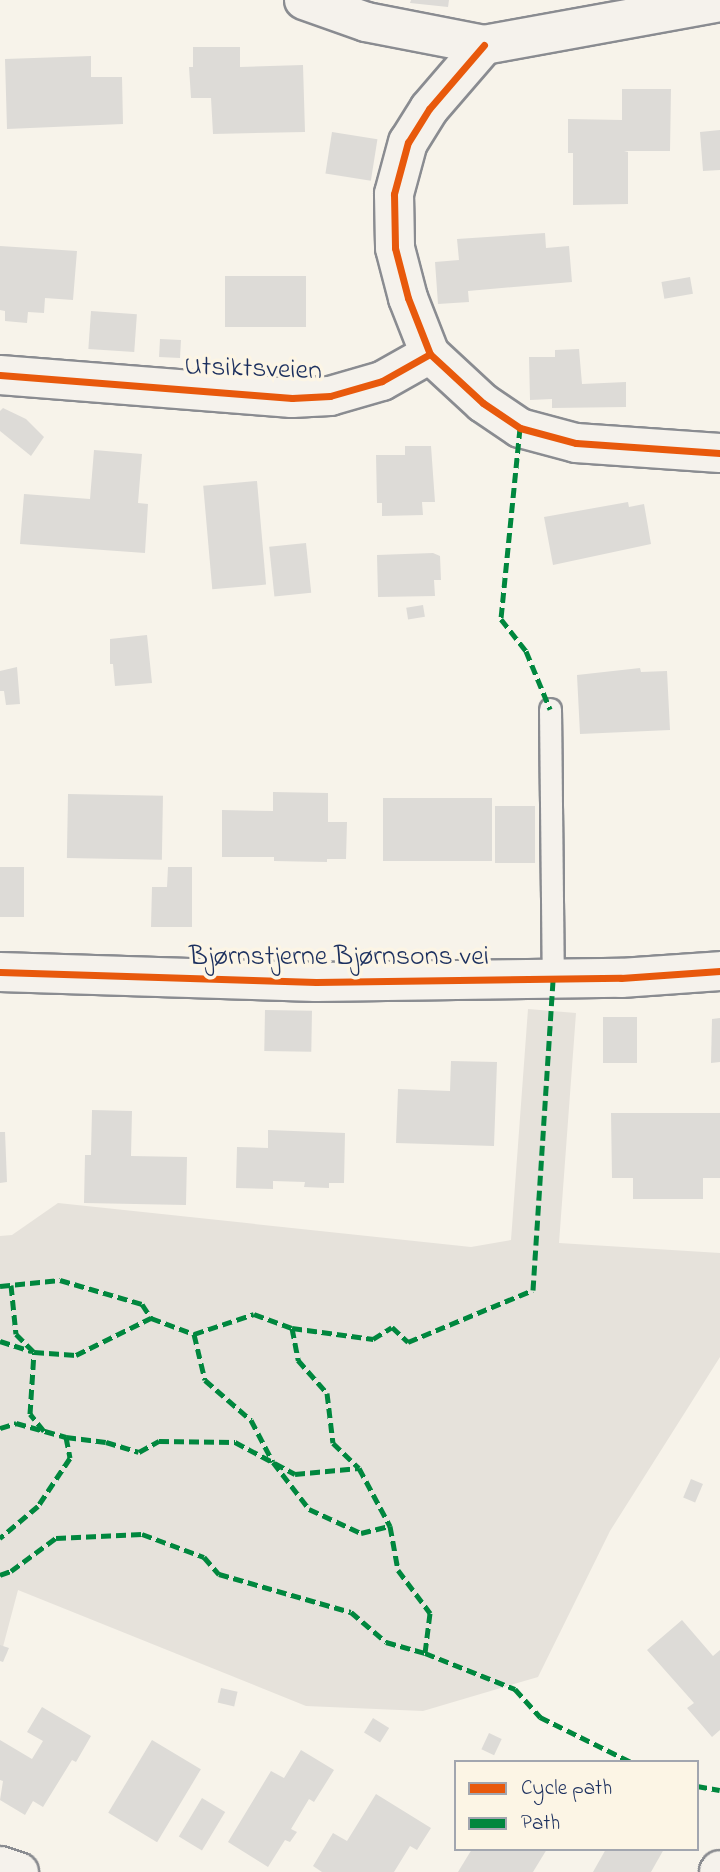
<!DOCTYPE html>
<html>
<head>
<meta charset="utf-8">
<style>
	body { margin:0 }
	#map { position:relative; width:720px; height:1872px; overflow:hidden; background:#f7f3ea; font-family:"Indie Flower",sans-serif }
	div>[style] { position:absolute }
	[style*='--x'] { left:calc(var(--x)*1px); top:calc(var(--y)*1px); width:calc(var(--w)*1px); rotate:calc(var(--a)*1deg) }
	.green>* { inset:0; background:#e6e2db }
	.building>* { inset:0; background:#dddbd7; transform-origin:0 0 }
	.roads { filter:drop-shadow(2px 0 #8a8c91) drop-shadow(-2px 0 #8a8c91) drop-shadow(0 2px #8a8c91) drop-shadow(0 -2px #8a8c91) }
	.lane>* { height:21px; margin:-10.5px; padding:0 10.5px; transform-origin:10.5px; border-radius:10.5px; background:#f5f2ec }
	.street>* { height:38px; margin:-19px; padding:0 19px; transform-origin:19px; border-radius:19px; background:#f5f2ec }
	.quiet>* { height:5px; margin-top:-2.5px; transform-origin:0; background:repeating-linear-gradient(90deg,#00873e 0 10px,transparent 0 15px) }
	.cycleway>* { height:7px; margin:-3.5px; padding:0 3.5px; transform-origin:3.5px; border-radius:3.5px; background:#e8590c }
	span { translate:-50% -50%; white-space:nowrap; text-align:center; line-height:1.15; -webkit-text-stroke:7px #fcf5e5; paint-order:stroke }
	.street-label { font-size:28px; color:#1b2f5e }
	.legend { position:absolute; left:454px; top:1760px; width:245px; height:91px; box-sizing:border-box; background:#fcf5e5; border:2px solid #a2a6af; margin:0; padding:9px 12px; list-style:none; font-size:21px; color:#1b2f5e }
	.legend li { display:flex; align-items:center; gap:14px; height:35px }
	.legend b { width:35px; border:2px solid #a2a6af }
</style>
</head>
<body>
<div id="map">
	<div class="green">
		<i style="clip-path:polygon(528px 1009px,576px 1013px,559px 1243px,720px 1253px,720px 1357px,610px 1531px,538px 1677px,423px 1711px,306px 1706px,18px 1590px,0 1658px,0 1236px,12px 1235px,58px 1203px,471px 1247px,511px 1240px)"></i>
	</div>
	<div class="building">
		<i style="clip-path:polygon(411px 0,449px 0,448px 7px,410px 3px)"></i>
		<i style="clip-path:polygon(193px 47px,240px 47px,240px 67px,303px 65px,305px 132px,213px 134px,211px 98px,191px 98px,189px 67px,193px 67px)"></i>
		<i style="clip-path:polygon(91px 56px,91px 77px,122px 77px,123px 124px,7px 129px,5px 59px)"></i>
		<i style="clip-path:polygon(622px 89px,671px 89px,670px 151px,624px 151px,628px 152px,628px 204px,573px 205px,573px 153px,568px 153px,568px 119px,622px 120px)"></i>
		<i style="clip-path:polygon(720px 130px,720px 170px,703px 171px,700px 132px)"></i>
		<i style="left:332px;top:132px;width:46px;height:42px;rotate:9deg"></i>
		<i style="clip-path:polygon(545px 233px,546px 248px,569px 246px,572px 282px,468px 291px,469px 302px,438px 304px,435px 262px,459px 260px,457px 239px)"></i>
		<i style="clip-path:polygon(0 246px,77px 251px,73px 300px,45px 298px,44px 313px,28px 312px,27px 323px,5px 321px,5px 311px,0 310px)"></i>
		<i style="left:225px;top:276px;width:81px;height:51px"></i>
		<i style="left:690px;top:277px;width:17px;height:29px;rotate:80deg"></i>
		<i style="left:91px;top:311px;width:46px;height:38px;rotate:4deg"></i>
		<i style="left:160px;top:339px;width:21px;height:18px;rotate:3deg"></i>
		<i style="clip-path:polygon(579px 349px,582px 384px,626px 382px,626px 407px,552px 408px,552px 399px,530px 400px,529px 357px,555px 357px,555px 350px)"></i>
		<i style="clip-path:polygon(3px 408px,26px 419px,44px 437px,31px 456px,0 431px,0 411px)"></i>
		<i style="clip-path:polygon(405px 446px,431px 446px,435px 502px,422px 502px,423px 515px,382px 516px,382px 503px,377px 503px,376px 455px,405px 455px)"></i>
		<i style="clip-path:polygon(94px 450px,142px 454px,138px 503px,148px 504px,145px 553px,20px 544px,24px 494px,90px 499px)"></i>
		<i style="left:257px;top:481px;width:104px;height:54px;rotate:85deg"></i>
		<i style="clip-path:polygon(628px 502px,629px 507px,644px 504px,651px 544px,553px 565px,544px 517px)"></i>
		<i style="left:306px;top:543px;width:50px;height:37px;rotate:84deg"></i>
		<i style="clip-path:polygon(433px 553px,440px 556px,441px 580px,434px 580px,435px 596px,378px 597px,377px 555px)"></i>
		<i style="left:423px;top:605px;width:12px;height:17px;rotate:81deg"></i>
		<i style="clip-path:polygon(147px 635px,152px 683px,115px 686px,113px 664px,110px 664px,110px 639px)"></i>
		<i style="clip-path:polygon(17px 667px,20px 704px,6px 705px,4px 691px,0 691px,0 671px)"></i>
		<i style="clip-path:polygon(640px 668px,641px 672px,667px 671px,670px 730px,580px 734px,577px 675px)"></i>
		<i style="clip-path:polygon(273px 792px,328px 793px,328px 822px,347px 822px,346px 859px,327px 859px,327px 862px,274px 861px,274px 857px,222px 857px,222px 810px,273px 811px)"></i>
		<i style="left:68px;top:794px;width:95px;height:64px;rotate:1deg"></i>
		<i style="left:492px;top:798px;width:63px;height:109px;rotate:90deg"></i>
		<i style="left:495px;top:806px;width:40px;height:57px"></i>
		<i style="left:24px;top:867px;width:50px;height:24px;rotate:90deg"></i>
		<i style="clip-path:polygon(168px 867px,192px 867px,192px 927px,151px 927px,152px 887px,167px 887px)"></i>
		<i style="left:265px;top:1010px;width:47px;height:41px;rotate:1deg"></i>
		<i style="left:603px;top:1017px;width:34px;height:46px"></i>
		<i style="clip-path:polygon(720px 1018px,720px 1062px,711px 1063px,712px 1019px)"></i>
		<i style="clip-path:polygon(451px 1061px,497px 1062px,494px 1146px,396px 1143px,398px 1089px,450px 1091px)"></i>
		<i style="clip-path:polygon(92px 1110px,132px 1111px,131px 1156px,187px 1157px,186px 1205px,84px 1203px,85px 1155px,91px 1155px)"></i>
		<i style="clip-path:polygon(611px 1113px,720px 1113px,720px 1178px,703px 1178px,703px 1199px,633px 1199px,633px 1178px,612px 1178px)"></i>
		<i style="clip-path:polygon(268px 1130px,345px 1133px,344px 1183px,329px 1183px,329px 1188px,304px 1187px,305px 1182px,273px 1181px,273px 1189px,236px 1188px,237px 1147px,268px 1148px)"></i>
		<i style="clip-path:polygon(0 1132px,5px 1132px,7px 1182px,0 1183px)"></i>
		<i style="left:691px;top:1479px;width:13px;height:20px;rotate:23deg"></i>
		<i style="clip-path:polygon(682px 1620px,713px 1656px,720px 1650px,720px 1730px,712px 1737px,687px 1708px,694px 1703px,647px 1650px)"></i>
		<i style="clip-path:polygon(0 1645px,9px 1648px,3px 1662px,0 1661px)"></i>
		<i style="left:221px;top:1688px;width:17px;height:15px;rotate:13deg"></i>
		<i style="clip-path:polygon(42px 1707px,91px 1736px,76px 1762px,72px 1760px,43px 1807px,33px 1801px,25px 1815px,0 1800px,3px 1781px,0 1780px,0 1740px,32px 1759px,43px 1741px,27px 1732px)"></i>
		<i style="left:373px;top:1718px;width:19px;height:17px;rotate:32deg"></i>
		<i style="left:489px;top:1733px;width:14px;height:18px;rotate:25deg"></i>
		<i style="left:152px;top:1740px;width:57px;height:85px;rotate:31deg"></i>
		<i style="clip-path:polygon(301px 1750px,334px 1770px,314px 1802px,309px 1799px,291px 1829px,297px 1832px,290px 1842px,285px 1840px,268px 1867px,228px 1842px,271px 1771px,284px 1778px)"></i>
		<i style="clip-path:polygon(376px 1794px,431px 1828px,417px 1850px,410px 1846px,394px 1872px,322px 1872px,313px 1866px,333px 1833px,347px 1841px)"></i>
		<i style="left:202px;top:1798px;width:27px;height:45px;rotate:31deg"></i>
		<i style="clip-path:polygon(472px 1849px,547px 1849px,533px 1872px,458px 1872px)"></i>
		<i style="clip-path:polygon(606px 1849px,664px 1849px,651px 1872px,593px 1872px)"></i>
	</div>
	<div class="roads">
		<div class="lane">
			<i style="--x:550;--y:709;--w:270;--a:89.4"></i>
		</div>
		<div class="street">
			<i style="--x:304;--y:0;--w:66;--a:19.5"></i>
			<i style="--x:366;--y:22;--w:120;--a:11"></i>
			<i style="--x:484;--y:45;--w:240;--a:-10.3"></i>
			<i style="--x:484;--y:45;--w:84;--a:130.7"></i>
			<i style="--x:429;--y:109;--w:39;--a:122"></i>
			<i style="--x:408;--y:142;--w:54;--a:105.1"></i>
			<i style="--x:394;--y:194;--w:54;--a:88.9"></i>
			<i style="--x:395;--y:248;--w:52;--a:75.4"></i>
			<i style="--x:408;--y:298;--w:60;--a:68.6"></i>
			<i style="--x:430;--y:354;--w:72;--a:42.8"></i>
			<i style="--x:483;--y:403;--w:45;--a:34"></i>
			<i style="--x:520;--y:428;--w:58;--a:15"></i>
			<i style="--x:576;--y:443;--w:144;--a:4"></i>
			<i style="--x:0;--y:375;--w:293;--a:4.5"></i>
			<i style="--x:292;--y:398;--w:38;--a:-3"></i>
			<i style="--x:330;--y:396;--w:54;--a:-16.1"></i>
			<i style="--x:382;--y:381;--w:55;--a:-29.4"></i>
			<i style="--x:0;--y:972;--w:316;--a:1.8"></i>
			<i style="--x:316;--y:982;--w:305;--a:-0.8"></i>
			<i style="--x:621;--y:978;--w:99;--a:-4"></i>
			<i style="--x:0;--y:1866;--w:20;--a:18"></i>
			<i style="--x:719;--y:1872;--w:2;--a:-63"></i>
		</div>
	</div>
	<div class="quiet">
		<i style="--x:520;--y:428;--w:192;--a:95.7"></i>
		<i style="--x:501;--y:619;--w:41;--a:52"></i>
		<i style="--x:526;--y:651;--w:63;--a:67.5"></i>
		<i style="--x:11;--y:1285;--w:49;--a:84.2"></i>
		<i style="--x:16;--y:1334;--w:25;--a:45"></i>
		<i style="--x:0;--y:1286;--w:60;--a:-5.7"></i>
		<i style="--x:60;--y:1280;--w:85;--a:16.3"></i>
		<i style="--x:142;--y:1304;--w:17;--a:57"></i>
		<i style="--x:292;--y:1328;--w:82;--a:7.7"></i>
		<i style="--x:373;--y:1339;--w:22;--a:-32"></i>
		<i style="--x:392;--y:1327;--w:22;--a:43"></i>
		<i style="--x:408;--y:1342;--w:135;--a:-22.6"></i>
		<i style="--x:533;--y:1290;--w:312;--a:-86.3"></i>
		<i style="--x:194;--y:1334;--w:63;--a:-18.4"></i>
		<i style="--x:254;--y:1314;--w:40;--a:20.2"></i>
		<i style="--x:292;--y:1328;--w:33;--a:79"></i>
		<i style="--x:298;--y:1360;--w:44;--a:48.7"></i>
		<i style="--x:327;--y:1393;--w:50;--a:83.2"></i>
		<i style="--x:333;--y:1443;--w:36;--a:44"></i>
		<i style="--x:0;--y:1341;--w:33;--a:18"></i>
		<i style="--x:0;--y:1428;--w:17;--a:-17"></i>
		<i style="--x:16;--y:1423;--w:52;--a:15.6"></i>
		<i style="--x:66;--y:1437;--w:21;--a:79"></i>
		<i style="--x:70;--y:1458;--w:58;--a:123.7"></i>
		<i style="--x:38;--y:1506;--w:50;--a:139.9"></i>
		<i style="--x:44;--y:1431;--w:22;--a:-129"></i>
		<i style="--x:30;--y:1414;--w:62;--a:-86.3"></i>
		<i style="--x:34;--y:1352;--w:42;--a:4.1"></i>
		<i style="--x:76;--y:1355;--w:84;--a:-26.3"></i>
		<i style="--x:151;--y:1318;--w:46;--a:20.4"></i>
		<i style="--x:194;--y:1334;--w:47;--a:76.6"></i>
		<i style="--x:205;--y:1380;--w:61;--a:41"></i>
		<i style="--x:251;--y:1420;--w:47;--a:62.4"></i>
		<i style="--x:273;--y:1462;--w:59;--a:52.5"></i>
		<i style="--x:309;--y:1509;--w:57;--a:24.8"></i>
		<i style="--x:361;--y:1533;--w:30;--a:-14"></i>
		<i style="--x:66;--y:1437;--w:40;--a:7.1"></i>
		<i style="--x:106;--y:1442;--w:34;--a:17"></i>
		<i style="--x:139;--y:1452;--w:23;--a:-29"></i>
		<i style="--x:159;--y:1441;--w:76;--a:0.8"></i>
		<i style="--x:235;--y:1442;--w:68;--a:28.1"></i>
		<i style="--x:295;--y:1474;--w:64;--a:-5.4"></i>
		<i style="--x:359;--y:1468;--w:66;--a:61.9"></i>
		<i style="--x:390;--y:1526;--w:45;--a:79.7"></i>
		<i style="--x:398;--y:1570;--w:54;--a:53.3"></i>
		<i style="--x:430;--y:1613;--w:40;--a:97.1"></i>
		<i style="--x:0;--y:1575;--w:12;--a:-20"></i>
		<i style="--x:11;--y:1571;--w:56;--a:-36.3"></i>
		<i style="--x:56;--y:1538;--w:86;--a:-2.7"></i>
		<i style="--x:142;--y:1534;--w:66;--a:20.4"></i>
		<i style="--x:204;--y:1557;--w:23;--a:49"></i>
		<i style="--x:219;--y:1574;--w:137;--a:16.1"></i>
		<i style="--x:351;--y:1612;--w:46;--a:40.6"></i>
		<i style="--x:386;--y:1642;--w:41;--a:15.8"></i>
		<i style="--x:425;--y:1653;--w:97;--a:21.8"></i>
		<i style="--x:515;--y:1689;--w:38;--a:48"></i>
		<i style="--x:540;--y:1717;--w:102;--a:26.3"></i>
		<i style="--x:697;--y:1786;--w:23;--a:10"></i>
	</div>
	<div class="cycleway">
		<i style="--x:484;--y:45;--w:84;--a:130.7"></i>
		<i style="--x:429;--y:109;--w:39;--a:122"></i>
		<i style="--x:408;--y:142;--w:54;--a:105.1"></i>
		<i style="--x:394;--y:194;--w:54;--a:88.9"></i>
		<i style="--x:395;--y:248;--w:52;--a:75.4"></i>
		<i style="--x:408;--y:298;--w:60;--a:68.6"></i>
		<i style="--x:430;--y:354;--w:72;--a:42.8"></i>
		<i style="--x:483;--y:403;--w:45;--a:34"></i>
		<i style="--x:520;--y:428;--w:58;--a:15"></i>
		<i style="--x:576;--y:443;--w:144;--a:4"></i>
		<i style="--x:0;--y:375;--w:293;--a:4.5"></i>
		<i style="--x:292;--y:398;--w:38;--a:-3"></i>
		<i style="--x:330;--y:396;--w:54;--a:-16.1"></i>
		<i style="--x:382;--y:381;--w:55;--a:-29.4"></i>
		<i style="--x:0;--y:972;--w:316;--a:1.8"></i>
		<i style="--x:316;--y:982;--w:305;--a:-0.8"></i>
		<i style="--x:621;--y:978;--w:99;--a:-4"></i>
	</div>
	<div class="street-label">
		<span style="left:253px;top:370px;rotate:2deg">Utsiktsveien</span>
		<span style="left:339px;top:958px">Bjørnstjerne Bjørnsons vei</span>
	</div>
	<ul class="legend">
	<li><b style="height:9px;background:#e8590c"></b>Cycle path</li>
	<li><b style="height:9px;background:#00873e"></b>Path</li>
	</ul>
</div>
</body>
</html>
